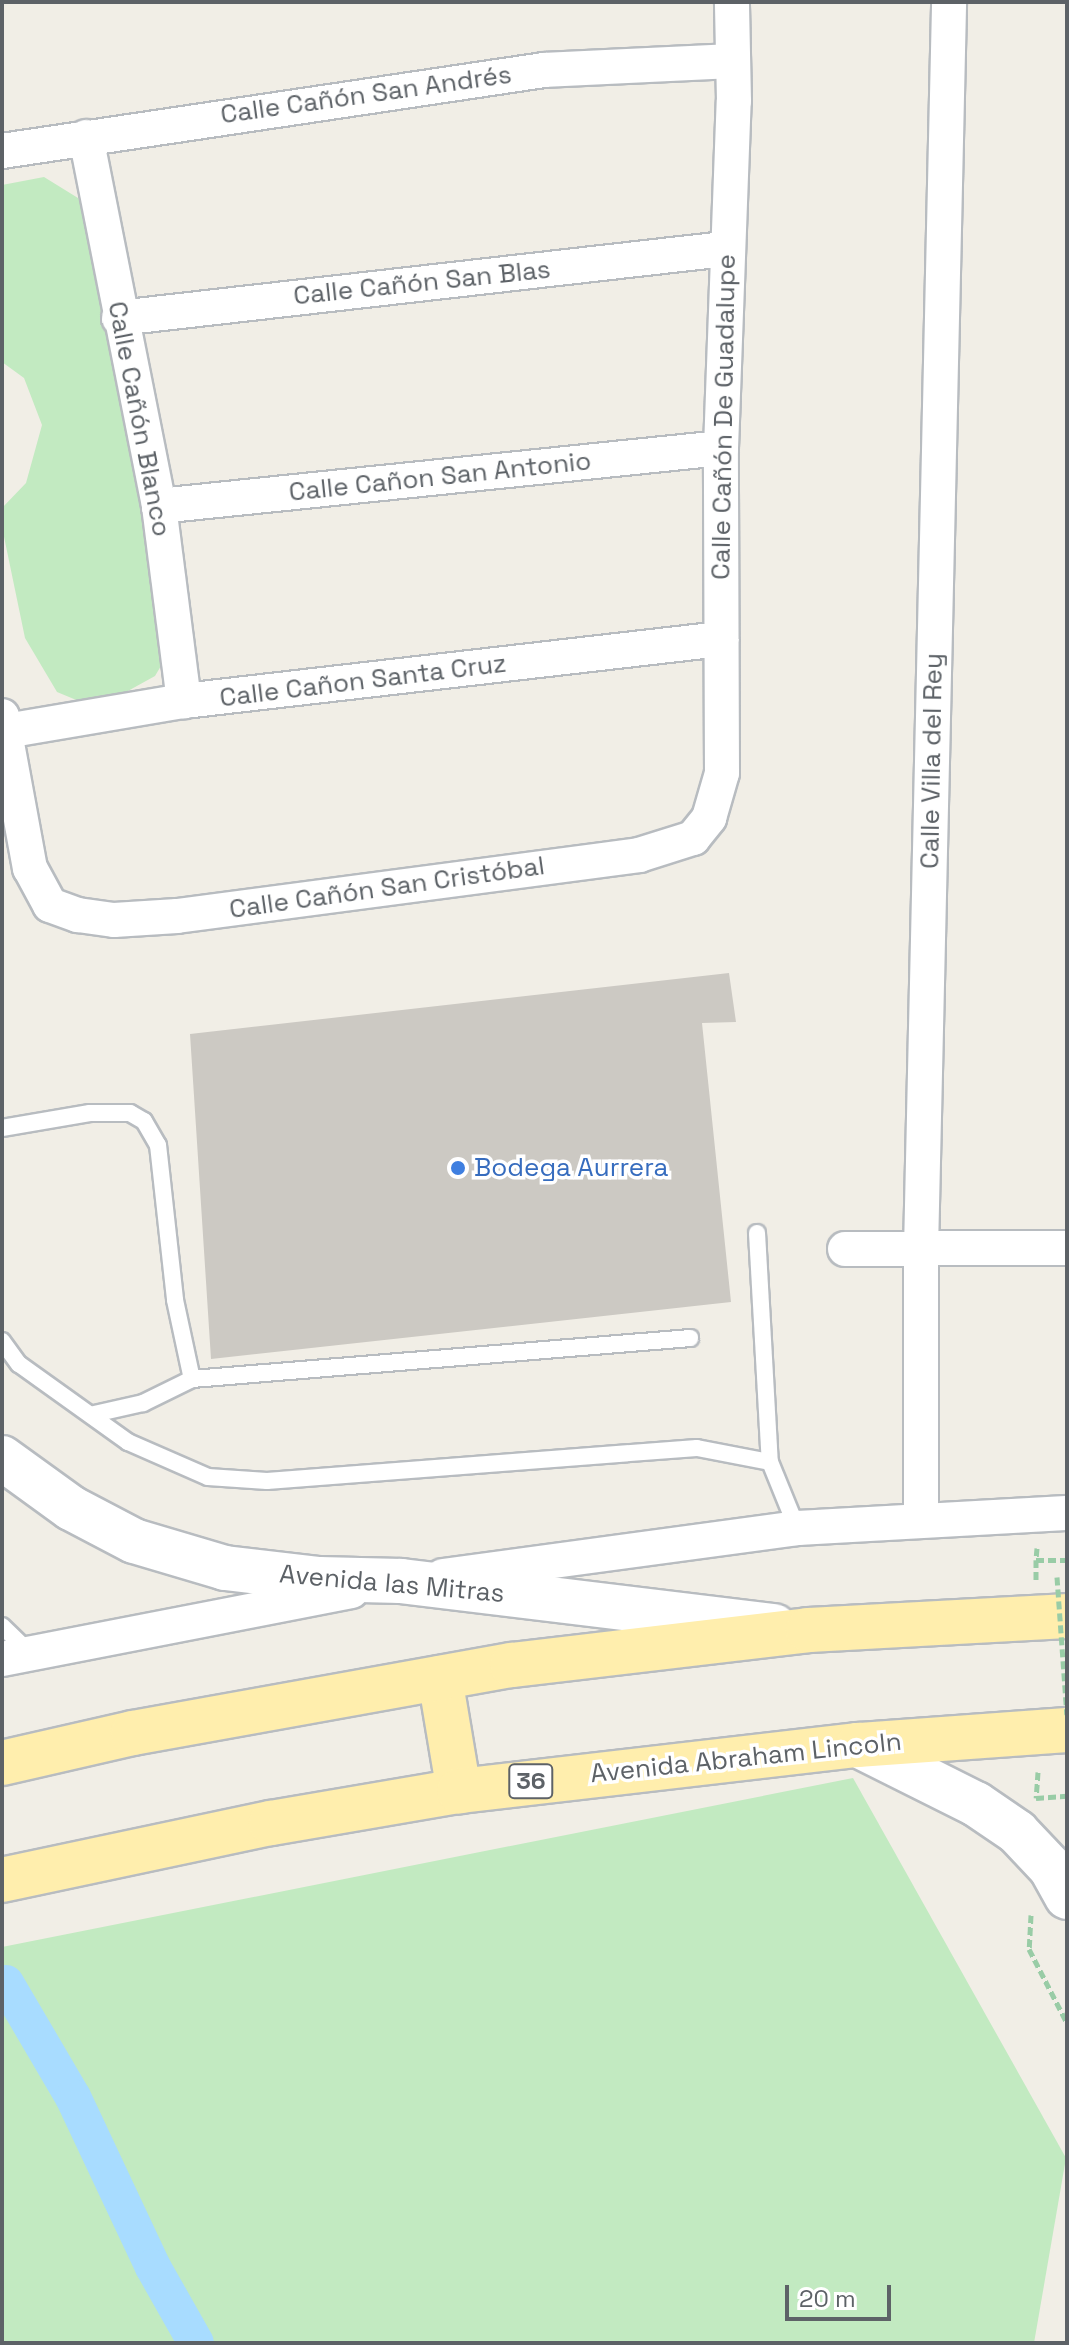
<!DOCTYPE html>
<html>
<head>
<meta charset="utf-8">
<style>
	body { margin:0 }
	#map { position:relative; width:1069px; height:2345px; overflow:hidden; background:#f1eee6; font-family:"Space Grotesk",sans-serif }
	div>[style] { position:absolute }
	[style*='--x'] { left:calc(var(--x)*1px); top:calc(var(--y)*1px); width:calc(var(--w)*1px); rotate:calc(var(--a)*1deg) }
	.green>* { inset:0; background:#c2eac1 }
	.canal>* { height:36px; margin:-18px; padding:0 18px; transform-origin:18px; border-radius:18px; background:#a8dcff }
	.building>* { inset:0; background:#ccc9c3 }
	.path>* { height:5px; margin-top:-2.5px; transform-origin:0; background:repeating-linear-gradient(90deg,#99cca6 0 8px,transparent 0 12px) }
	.roads { filter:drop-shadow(2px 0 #b8bcc0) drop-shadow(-2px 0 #b8bcc0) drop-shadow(0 2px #b8bcc0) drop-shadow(0 -2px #b8bcc0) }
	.lane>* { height:16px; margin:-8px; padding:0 8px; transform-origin:8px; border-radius:8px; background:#fff }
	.street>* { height:34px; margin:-17px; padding:0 17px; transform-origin:17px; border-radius:17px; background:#fff }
	.secondary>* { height:44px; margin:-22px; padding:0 22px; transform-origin:22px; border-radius:22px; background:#fff }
	.primary>* { height:44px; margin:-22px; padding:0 22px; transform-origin:22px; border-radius:22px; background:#ffeead }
	.path-bridge>* { height:5px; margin-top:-2.5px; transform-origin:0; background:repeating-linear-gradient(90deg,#99cca6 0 8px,transparent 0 12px) }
	.dots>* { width:22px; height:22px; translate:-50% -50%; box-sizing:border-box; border:4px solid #fff; border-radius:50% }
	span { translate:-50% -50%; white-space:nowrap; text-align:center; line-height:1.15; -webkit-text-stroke:7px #fff; paint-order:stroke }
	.shield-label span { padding:2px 6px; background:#fff; border:2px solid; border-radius:6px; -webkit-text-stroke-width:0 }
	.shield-label { font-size:24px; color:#5d6267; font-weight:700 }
	.street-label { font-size:26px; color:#5d6267 }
	.shop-label { font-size:26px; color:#366cbe }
	.left { translate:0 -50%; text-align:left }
	.frame { position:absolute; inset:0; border:4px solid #5d6267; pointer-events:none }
	.scale { position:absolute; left:785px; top:2285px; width:106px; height:36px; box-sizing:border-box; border:4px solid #5d6267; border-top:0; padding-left:10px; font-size:24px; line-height:28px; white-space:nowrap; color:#5d6267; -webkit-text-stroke:6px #fff; paint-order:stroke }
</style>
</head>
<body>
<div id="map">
	<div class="green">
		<i style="clip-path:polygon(44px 177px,78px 198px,89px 217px,174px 644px,155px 676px,117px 697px,86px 704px,57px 692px,25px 638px,2px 527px,2px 508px,26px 483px,42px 425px,24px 378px,2px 362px,2px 185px)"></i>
		<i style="clip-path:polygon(853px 1778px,1066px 2158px,1034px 2343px,2px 2343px,2px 1947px)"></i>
	</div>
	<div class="canal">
		<i style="--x:6;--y:1983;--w:132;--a:59.6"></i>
		<i style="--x:73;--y:2097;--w:188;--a:64.8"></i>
		<i style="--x:153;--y:2267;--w:87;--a:60.5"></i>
	</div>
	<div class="building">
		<i style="clip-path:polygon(729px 973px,736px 1022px,702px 1023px,731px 1302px,211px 1359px,190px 1034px)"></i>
	</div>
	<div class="path">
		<i style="--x:1037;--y:1548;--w:12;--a:95"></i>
		<i style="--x:1036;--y:1560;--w:31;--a:0"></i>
		<i style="--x:1036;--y:1560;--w:20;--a:90"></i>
		<i style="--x:1038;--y:1772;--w:26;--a:94"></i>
		<i style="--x:1036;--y:1798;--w:31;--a:-4"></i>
		<i style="--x:1031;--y:1915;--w:34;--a:93"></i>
		<i style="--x:1029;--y:1949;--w:83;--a:62.8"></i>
	</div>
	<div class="roads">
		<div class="lane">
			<i style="--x:2;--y:1128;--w:89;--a:-9.7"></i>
			<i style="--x:90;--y:1113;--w:40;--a:0"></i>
			<i style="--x:130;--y:1113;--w:16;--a:30"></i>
			<i style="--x:144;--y:1121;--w:28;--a:60"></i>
			<i style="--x:158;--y:1145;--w:156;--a:83.7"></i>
			<i style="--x:175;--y:1300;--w:81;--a:77.9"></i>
			<i style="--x:192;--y:1379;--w:55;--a:153.9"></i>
			<i style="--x:143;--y:1403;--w:50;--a:167.3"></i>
			<i style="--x:757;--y:1233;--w:229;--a:86.8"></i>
			<i style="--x:2;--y:1341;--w:29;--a:54"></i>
			<i style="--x:19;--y:1364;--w:134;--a:35.6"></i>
			<i style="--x:128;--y:1442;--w:87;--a:23.6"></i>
			<i style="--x:208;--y:1477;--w:59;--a:3.9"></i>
			<i style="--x:267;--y:1481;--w:431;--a:-4.4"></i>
			<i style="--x:697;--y:1448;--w:74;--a:10.9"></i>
			<i style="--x:770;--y:1462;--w:71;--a:67.8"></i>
			<i style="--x:192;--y:1379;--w:500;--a:-4.7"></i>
			<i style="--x:2;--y:1626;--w:37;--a:44"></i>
		</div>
		<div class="street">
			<i style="--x:86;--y:137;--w:376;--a:78.8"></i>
			<i style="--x:159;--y:506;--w:197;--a:82.7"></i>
			<i style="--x:2;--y:151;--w:548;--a:-8.5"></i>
			<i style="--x:544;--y:70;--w:188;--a:-2.7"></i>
			<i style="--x:119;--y:318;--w:610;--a:-6.5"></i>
			<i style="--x:159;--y:506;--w:565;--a:-5.89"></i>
			<i style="--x:2;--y:716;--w:155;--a:79.6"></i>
			<i style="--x:30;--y:868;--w:42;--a:61.6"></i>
			<i style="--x:50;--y:905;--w:30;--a:20"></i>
			<i style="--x:78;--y:915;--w:36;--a:8"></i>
			<i style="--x:114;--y:920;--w:63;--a:-3.6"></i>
			<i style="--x:177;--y:916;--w:466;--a:-7.5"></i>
			<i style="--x:639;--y:855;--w:57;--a:-17.5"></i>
			<i style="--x:693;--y:838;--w:26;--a:-51"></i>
			<i style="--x:709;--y:818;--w:47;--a:-73.9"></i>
			<i style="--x:722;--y:773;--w:325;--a:-90.2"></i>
			<i style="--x:721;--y:448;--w:347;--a:-87.9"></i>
			<i style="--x:734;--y:101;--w:99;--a:-91.2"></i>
			<i style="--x:6;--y:731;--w:181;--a:-9.6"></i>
			<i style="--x:184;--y:701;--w:541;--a:-6.59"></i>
			<i style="--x:845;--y:1249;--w:222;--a:-0.3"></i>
			<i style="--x:921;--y:1520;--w:270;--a:-90"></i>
			<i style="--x:921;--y:1250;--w:1248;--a:-88.71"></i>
			<i style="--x:443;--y:1576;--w:357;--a:-7.7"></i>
			<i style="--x:797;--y:1528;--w:270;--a:-3.2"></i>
			<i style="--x:2;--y:1659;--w:356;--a:-11"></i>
		</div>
		<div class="secondary">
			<i style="--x:2;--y:1458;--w:85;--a:35.9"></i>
			<i style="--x:71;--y:1508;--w:71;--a:27.6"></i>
			<i style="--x:134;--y:1541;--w:95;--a:16.5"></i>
			<i style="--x:225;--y:1568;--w:95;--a:6.7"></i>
			<i style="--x:319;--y:1579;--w:82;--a:1.4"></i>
			<i style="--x:401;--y:1581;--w:376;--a:6.9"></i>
			<i style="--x:858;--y:1745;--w:132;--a:26.6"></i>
			<i style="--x:976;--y:1804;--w:50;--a:34.3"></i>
			<i style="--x:1017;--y:1832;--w:50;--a:46.6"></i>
			<i style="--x:1051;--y:1868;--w:33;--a:61"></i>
		</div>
		<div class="primary">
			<i style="--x:440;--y:1678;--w:115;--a:80.5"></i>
			<i style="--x:2;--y:1763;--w:134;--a:-12.9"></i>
			<i style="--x:133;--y:1733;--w:385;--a:-10.2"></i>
			<i style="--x:512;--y:1665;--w:298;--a:-6.7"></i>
			<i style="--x:808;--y:1630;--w:259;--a:-3.1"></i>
			<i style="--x:2;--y:1880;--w:275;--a:-12"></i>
			<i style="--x:271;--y:1823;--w:191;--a:-9.7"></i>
			<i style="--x:459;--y:1791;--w:402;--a:-6.6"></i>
			<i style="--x:858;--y:1745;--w:210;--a:-4.1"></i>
		</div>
	</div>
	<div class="path-bridge">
		<i style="--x:1057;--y:1577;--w:138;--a:85.9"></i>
	</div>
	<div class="dots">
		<i style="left:458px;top:1168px;background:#3f7fe0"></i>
	</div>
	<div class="shield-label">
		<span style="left:531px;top:1781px">36</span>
	</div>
	<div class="street-label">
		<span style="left:366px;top:95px;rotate:-8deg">Calle Cañón San Andrés</span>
		<span style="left:422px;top:283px;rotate:-6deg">Calle Cañón San Blas</span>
		<span style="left:724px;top:417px;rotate:-89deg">Calle Cañón De Guadalupe</span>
		<span style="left:139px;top:419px;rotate:79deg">Calle Cañón Blanco</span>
		<span style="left:440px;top:477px;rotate:-6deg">Calle Cañon San Antonio</span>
		<span style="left:363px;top:681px;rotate:-7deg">Calle Cañon Santa Cruz</span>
		<span style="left:932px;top:761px;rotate:-89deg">Calle Villa del Rey</span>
		<span style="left:387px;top:888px;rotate:-8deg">Calle Cañón San Cristóbal</span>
		<span style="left:392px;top:1584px;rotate:5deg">Avenida las Mitras</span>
		<span style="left:746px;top:1758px;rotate:-6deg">Avenida Abraham Lincoln</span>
	</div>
	<div class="shop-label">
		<span class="left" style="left:474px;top:1168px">Bodega Aurrera</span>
	</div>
	<div class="frame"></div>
	<div class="scale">20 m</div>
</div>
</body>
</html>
